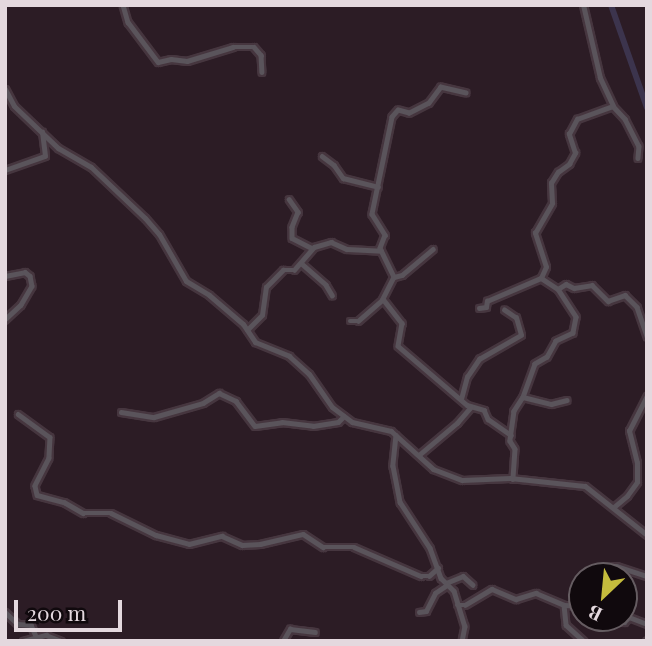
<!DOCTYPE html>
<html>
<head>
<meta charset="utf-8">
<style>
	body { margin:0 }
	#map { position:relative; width:652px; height:646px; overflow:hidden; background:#2c1c25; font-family:"Playfair Display",serif }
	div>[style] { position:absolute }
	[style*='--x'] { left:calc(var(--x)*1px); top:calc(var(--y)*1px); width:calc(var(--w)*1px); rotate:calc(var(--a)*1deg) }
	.river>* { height:6px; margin:-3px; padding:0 3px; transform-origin:3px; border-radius:3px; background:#3c344d }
	.roads { filter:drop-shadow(2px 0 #46363f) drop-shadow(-2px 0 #46363f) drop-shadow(0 2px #46363f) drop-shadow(0 -2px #46363f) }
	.minor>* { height:4.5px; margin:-2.25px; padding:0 2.25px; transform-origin:2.25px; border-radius:2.25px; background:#5a545b }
	.tertiary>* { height:5px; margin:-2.5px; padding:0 2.5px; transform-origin:2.5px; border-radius:2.5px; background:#5a545b }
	span { translate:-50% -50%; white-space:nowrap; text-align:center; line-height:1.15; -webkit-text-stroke:5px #10090d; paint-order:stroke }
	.frame { position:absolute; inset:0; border:7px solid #e4d8de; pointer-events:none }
	.north { position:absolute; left:568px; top:562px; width:70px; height:70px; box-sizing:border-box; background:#10090d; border:2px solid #655c61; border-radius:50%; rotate:206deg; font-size:19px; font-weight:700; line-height:28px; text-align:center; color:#e4d8de }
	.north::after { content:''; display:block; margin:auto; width:24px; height:32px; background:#c5bc3d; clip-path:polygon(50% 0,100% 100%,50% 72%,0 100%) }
	.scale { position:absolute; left:14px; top:600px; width:108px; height:32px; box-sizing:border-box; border:4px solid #e4d8de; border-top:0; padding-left:9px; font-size:21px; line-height:24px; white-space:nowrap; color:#e4d8de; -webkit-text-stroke:5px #10090d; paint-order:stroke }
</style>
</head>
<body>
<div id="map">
	<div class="river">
		<i style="--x:611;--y:5;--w:109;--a:70.7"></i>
	</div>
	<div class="roads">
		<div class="minor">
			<i style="--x:123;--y:5;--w:18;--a:74"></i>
			<i style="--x:128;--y:22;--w:50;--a:53.1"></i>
			<i style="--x:158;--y:62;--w:13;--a:-13"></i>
			<i style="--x:171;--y:59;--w:16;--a:7"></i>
			<i style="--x:187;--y:61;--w:48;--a:-16.9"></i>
			<i style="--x:233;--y:47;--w:21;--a:0"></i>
			<i style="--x:254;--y:47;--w:11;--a:49"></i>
			<i style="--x:261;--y:55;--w:17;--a:87"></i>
			<i style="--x:466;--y:93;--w:26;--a:-167"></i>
			<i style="--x:441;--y:87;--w:20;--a:127"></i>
			<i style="--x:429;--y:103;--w:22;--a:153"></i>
			<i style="--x:409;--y:113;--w:11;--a:-165"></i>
			<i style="--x:398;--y:110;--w:9;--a:131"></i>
			<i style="--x:392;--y:117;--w:99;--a:101.7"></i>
			<i style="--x:372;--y:214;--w:25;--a:58"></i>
			<i style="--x:385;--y:235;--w:14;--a:111"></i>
			<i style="--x:380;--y:248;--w:32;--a:64"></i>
			<i style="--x:394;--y:277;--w:25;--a:117"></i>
			<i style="--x:383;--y:299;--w:31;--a:52"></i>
			<i style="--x:402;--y:323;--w:23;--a:100"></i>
			<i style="--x:398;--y:346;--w:91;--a:40.5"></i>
			<i style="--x:467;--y:405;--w:18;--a:16"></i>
			<i style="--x:484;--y:410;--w:10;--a:66"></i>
			<i style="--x:488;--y:419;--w:28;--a:35"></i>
			<i style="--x:613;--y:106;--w:18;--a:47"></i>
			<i style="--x:625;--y:119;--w:30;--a:63"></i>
			<i style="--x:639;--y:146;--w:12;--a:95"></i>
			<i style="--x:322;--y:156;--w:15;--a:37"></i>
			<i style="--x:334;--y:165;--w:16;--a:55"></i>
			<i style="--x:343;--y:178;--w:36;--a:14"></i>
			<i style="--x:5;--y:170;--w:42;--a:-19.3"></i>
			<i style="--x:45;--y:156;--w:24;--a:-97"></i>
			<i style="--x:289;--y:199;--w:16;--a:55"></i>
			<i style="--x:298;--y:212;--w:16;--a:112"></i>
			<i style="--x:292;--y:227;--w:11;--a:90"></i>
			<i style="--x:292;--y:238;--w:22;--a:27"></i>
			<i style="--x:301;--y:263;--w:33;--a:41"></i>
			<i style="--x:326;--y:285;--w:12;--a:59"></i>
			<i style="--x:5;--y:276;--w:20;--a:-11"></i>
			<i style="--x:25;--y:272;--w:6;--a:39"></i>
			<i style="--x:30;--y:276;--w:10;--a:79"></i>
			<i style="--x:32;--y:286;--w:22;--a:120"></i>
			<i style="--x:21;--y:305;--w:22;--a:137"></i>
			<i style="--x:394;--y:277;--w:8;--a:-14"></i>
			<i style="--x:402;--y:275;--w:40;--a:-40"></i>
			<i style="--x:541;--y:278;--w:12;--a:-66"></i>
			<i style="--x:546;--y:267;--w:36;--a:-108"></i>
			<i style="--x:535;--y:233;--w:34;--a:-60"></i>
			<i style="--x:552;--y:203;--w:20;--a:-93"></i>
			<i style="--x:551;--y:183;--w:13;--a:-58"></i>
			<i style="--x:558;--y:172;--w:14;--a:-36"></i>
			<i style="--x:569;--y:164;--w:13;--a:-61"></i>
			<i style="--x:575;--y:153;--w:20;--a:-108"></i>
			<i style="--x:569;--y:134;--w:17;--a:-62"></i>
			<i style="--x:577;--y:119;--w:38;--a:-20"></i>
			<i style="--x:613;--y:106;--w:31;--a:-115"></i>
			<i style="--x:600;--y:78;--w:75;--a:-103.1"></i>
			<i style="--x:558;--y:289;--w:9;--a:-32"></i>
			<i style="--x:566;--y:284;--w:9;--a:27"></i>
			<i style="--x:574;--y:288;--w:18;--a:-9"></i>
			<i style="--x:592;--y:285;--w:23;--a:45"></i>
			<i style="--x:608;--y:301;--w:18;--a:-19"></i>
			<i style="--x:625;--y:295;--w:17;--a:45"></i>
			<i style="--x:637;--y:307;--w:31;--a:71"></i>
			<i style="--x:479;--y:308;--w:7;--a:-8"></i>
			<i style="--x:486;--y:307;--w:6;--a:-81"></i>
			<i style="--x:487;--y:301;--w:59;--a:-23.1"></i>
			<i style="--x:541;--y:278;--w:20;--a:33"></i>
			<i style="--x:558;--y:289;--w:33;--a:57"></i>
			<i style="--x:576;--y:317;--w:16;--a:101"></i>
			<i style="--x:573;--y:333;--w:19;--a:155"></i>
			<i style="--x:556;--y:341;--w:18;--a:119"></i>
			<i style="--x:547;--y:357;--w:14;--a:150"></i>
			<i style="--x:535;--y:364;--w:35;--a:110"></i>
			<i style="--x:523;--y:397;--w:17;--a:123"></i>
			<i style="--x:514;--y:411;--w:30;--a:98"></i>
			<i style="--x:510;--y:441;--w:9;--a:58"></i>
			<i style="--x:515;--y:449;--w:30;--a:94"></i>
			<i style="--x:350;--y:321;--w:8;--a:0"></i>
			<i style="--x:358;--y:321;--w:33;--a:-41"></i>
			<i style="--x:247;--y:330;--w:21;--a:-45"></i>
			<i style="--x:262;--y:315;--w:28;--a:-82"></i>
			<i style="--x:266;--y:287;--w:24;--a:-45"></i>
			<i style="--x:283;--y:270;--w:11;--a:0"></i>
			<i style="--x:294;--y:270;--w:30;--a:-49"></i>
			<i style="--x:314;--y:247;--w:18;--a:-16"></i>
			<i style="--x:331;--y:242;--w:17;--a:24"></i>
			<i style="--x:347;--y:249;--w:34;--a:3"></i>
			<i style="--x:523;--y:397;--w:29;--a:14"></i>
			<i style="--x:551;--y:404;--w:16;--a:-14"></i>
			<i style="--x:461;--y:399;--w:23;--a:-75"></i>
			<i style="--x:467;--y:377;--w:22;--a:-56"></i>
			<i style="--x:479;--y:359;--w:48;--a:-29.7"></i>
			<i style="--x:521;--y:335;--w:18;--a:-106"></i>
			<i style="--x:516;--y:318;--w:14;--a:-146"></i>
			<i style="--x:121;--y:412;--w:33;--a:9"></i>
			<i style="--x:154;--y:417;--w:51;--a:-15.9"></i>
			<i style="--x:203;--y:403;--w:19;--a:-32"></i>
			<i style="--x:219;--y:393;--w:19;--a:25"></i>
			<i style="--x:236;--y:401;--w:31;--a:53"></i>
			<i style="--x:255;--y:426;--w:27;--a:-8"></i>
			<i style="--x:282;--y:422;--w:31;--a:7"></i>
			<i style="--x:313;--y:426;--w:25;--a:-9"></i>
			<i style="--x:338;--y:422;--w:8;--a:-45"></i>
			<i style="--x:18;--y:414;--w:39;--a:36"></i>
			<i style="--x:50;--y:437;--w:21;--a:93"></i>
			<i style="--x:49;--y:458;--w:31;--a:117"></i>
			<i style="--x:35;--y:486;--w:9;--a:77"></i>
			<i style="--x:37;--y:495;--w:28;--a:15"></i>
			<i style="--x:64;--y:502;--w:22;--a:30"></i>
			<i style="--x:83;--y:513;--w:28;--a:0"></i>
			<i style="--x:111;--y:513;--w:50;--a:26.1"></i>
			<i style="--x:156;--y:535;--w:34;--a:15"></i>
			<i style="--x:189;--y:544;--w:34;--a:-14"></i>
			<i style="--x:222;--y:536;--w:22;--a:24"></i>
			<i style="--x:242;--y:545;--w:18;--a:-3"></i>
			<i style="--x:260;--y:544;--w:44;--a:-13.1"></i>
			<i style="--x:303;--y:534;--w:24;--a:33"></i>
			<i style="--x:323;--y:547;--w:31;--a:0"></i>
			<i style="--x:354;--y:547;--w:73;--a:23.4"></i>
			<i style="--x:421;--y:576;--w:8;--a:0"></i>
			<i style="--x:429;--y:576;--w:12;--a:-42"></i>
			<i style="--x:396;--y:435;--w:31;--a:96"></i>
			<i style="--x:393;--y:466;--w:37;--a:79"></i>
			<i style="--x:400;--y:502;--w:55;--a:56.9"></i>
			<i style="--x:430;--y:548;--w:32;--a:70"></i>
			<i style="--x:441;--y:578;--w:18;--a:45"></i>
			<i style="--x:454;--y:591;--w:37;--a:73"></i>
			<i style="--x:465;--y:626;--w:15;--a:101"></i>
			<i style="--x:419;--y:455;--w:50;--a:-40.1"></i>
			<i style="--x:457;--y:423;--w:21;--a:-49"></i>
			<i style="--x:614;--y:507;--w:17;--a:-40"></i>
			<i style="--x:627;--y:496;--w:17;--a:-54"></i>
			<i style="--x:637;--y:482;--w:19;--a:-90"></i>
			<i style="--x:637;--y:463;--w:33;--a:-104"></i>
			<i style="--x:629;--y:431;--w:39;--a:-63"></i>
			<i style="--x:595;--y:576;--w:10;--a:-6"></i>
			<i style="--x:605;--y:575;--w:9;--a:-63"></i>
			<i style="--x:609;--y:567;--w:7;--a:-8"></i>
			<i style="--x:616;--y:566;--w:33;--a:18"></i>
			<i style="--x:446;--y:583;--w:18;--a:-22"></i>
			<i style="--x:463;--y:576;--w:13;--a:42"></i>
			<i style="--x:457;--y:605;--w:8;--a:0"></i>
			<i style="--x:465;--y:605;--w:31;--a:-31"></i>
			<i style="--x:492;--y:589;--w:26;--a:23"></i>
			<i style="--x:516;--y:599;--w:21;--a:-17"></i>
			<i style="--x:536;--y:593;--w:30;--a:23"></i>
			<i style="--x:564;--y:605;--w:20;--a:84"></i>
			<i style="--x:566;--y:625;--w:24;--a:42"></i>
			<i style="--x:564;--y:605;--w:18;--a:3"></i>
			<i style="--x:5;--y:612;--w:18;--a:43"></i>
			<i style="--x:18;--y:624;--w:13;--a:4"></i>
			<i style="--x:31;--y:625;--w:12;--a:66"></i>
			<i style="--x:419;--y:612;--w:7;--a:-8"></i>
			<i style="--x:426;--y:611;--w:20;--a:-63"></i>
			<i style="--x:435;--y:593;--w:14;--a:-34"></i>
			<i style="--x:612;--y:618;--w:13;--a:18"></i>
			<i style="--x:624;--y:622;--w:7;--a:-45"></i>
			<i style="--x:629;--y:617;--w:19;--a:21"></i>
			<i style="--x:23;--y:641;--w:24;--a:-15"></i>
			<i style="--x:46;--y:635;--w:16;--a:22"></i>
			<i style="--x:283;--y:641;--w:14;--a:-60"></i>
			<i style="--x:290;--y:629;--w:25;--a:7"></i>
		</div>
		<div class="tertiary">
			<i style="--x:5;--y:89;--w:19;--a:62"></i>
			<i style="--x:14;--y:106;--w:61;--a:43.7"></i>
			<i style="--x:58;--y:148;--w:38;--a:30"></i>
			<i style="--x:91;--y:167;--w:74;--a:43.4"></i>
			<i style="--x:145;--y:218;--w:21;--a:49"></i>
			<i style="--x:159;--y:234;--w:54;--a:60.1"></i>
			<i style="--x:186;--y:281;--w:27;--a:31"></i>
			<i style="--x:209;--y:295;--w:45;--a:40.5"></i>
			<i style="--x:243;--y:324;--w:22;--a:56"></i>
			<i style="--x:255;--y:342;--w:37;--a:22"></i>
			<i style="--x:289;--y:356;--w:27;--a:42"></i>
			<i style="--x:309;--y:374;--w:40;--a:55.1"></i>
			<i style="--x:332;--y:407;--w:25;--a:37"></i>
			<i style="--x:352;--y:422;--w:40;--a:13"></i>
			<i style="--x:391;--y:431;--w:57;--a:42.1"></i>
			<i style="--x:433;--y:469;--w:31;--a:21"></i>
			<i style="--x:462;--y:480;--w:48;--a:-2.4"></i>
			<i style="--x:510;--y:478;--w:75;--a:6.1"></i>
			<i style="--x:585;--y:486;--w:79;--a:38.3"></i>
			<i style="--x:646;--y:641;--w:1;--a:-45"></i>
		</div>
	</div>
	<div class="frame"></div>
	<div class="north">B</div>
	<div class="scale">200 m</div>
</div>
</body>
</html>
